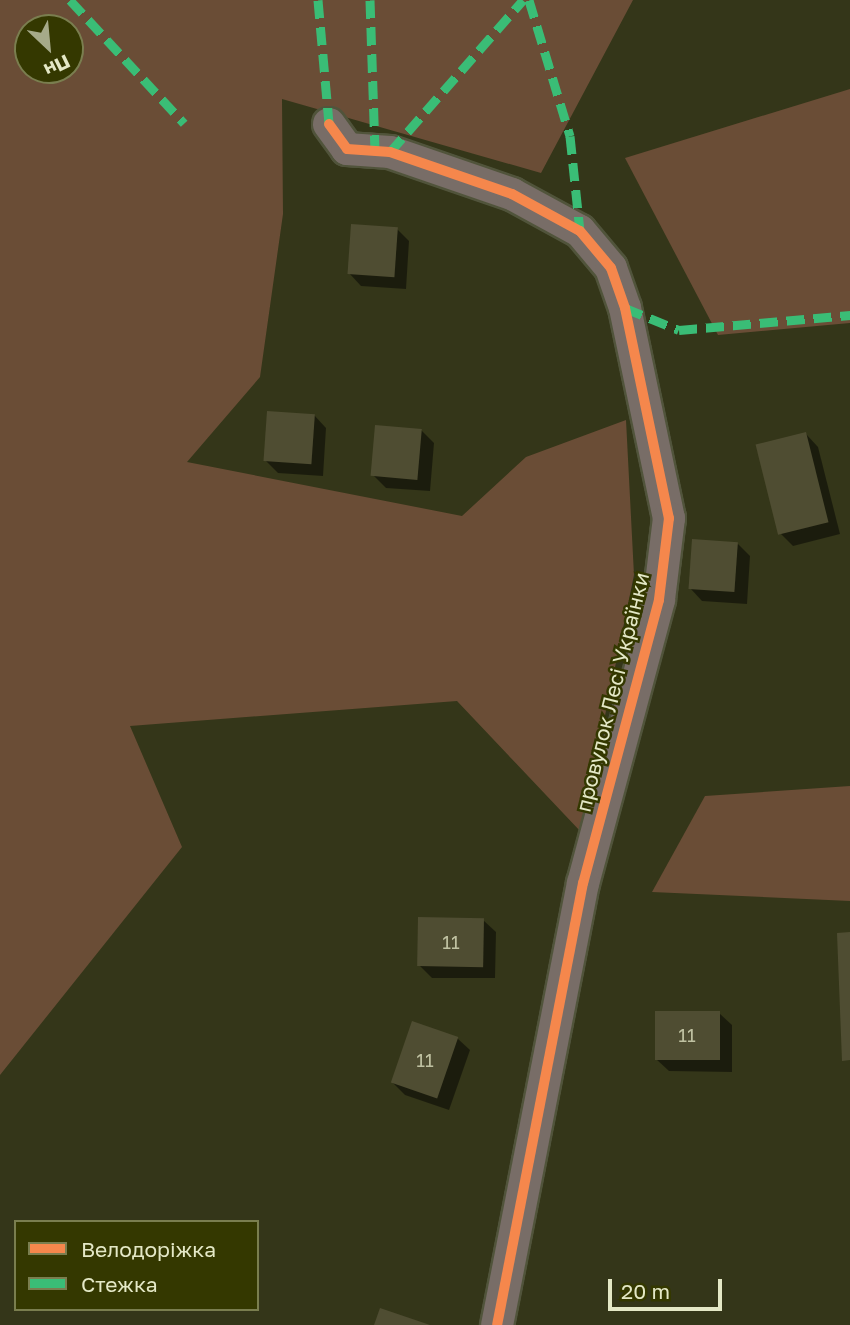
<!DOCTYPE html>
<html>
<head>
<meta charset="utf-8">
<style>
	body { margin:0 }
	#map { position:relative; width:850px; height:1325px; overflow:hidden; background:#343619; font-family:"Golos Text",sans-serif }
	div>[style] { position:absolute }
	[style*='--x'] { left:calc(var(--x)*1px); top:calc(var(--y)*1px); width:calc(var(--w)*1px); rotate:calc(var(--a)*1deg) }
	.green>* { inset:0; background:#6a4d36 }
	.shadow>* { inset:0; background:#0007 }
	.building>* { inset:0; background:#4f4d32; transform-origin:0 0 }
	.roads { filter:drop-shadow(2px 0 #51543b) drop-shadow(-2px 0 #51543b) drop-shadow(0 2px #51543b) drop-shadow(0 -2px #51543b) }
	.street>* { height:32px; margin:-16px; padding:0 16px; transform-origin:16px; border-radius:16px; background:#786d67 }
	.quiet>* { height:9px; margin-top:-4.5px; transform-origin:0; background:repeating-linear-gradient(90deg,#3abd76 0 18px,transparent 0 27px) }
	.cycleway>* { height:10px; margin:-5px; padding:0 5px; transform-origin:5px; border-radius:5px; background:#f5874c }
	span { translate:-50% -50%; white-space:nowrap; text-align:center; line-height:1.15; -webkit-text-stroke:5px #343800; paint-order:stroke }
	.number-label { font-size:18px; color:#bfc1a1 }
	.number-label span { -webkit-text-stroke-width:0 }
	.street-label { font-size:21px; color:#e4e8c6 }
	.legend { position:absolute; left:14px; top:1220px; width:245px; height:91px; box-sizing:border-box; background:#343800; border:2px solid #7a7e4f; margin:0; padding:9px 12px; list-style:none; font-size:21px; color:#e4e8c6 }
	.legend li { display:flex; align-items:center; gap:14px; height:35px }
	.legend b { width:35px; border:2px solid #7a7e4f }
	.north { position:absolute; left:14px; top:14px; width:70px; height:70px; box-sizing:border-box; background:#343800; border:2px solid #7a7e4f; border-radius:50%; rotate:154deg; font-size:19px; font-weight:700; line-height:28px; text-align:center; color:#e4e8c6 }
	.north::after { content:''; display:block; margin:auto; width:24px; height:32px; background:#a6aa89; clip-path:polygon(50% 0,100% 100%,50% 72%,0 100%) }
	.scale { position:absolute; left:608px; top:1279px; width:114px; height:32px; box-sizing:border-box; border:4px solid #e4e8c6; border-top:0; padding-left:9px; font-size:21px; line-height:24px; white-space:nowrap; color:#e4e8c6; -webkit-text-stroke:5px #343800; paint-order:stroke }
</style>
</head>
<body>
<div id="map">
	<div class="green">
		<i style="clip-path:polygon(evenodd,0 0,633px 0,541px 173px,282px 99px,283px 214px,260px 377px,187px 462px,462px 516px,526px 457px,626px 420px,634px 575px,581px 832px,457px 701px,130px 726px,182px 847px,0 1075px,0 0,28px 28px,70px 28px,70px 70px,28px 70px,28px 28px)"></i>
		<i style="clip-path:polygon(850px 89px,850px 323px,718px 335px,625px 158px)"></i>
		<i style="clip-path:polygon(850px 786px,850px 901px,652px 892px,705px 796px)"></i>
	</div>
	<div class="shadow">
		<i style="clip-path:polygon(397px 229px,409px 241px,406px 289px,361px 286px,349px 273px)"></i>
		<i style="clip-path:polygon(314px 415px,326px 428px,323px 476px,278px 473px,266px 461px)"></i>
		<i style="clip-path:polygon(421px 430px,434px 443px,430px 491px,386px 488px,374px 476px)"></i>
		<i style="clip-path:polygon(806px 434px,818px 447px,840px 534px,793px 546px,781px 534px)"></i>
		<i style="clip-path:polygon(738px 544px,750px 556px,747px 604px,702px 601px,690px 588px)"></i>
		<i style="clip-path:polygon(483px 920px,496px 932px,495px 978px,432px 978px,419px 965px)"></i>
		<i style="clip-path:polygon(719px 1013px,732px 1025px,732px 1072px,669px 1071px,656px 1059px)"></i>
		<i style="clip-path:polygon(457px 1038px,470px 1050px,449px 1110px,405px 1095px,393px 1083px)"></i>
	</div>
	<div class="building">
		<i style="left:351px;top:224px;width:47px;height:50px;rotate:4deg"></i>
		<i style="left:267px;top:411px;width:48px;height:50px;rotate:4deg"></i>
		<i style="left:375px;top:425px;width:47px;height:51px;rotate:5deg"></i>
		<i style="left:806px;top:432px;width:93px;height:52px;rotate:76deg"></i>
		<i style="left:692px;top:539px;width:46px;height:50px;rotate:4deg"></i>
		<i style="left:418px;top:917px;width:66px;height:49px;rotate:1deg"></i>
		<i style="clip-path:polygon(850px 932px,850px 1060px,842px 1061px,837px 933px)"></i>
		<i style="left:655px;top:1011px;width:65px;height:49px"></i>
		<i style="left:412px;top:1021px;width:49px;height:65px;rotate:19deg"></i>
		<i style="clip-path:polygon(380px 1308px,430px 1325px,374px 1325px)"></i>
	</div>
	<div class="roads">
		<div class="street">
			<i style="--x:329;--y:124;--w:31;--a:54"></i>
			<i style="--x:347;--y:149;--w:43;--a:4"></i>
			<i style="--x:390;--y:152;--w:129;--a:19"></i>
			<i style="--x:512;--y:194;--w:77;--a:28.6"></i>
			<i style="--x:580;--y:231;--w:48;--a:50"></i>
			<i style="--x:611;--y:268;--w:42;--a:70.7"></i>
			<i style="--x:625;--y:308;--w:215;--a:78.2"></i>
			<i style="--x:669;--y:518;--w:83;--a:97"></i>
			<i style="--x:659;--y:600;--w:293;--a:105"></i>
			<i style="--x:583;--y:883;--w:450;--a:101"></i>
		</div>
	</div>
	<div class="quiet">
		<i style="--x:70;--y:0;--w:168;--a:47.2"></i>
		<i style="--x:318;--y:0;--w:124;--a:84.9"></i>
		<i style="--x:370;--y:0;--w:151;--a:88.1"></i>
		<i style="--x:529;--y:0;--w:142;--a:73.2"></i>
		<i style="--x:570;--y:136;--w:96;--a:84"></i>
		<i style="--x:390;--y:152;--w:202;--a:-48.8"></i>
		<i style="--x:625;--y:308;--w:58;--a:22.2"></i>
		<i style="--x:679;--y:330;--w:172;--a:-5"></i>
	</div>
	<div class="cycleway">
		<i style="--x:329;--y:124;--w:31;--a:54"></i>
		<i style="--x:347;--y:149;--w:43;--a:4"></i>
		<i style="--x:390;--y:152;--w:129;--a:19"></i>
		<i style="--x:512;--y:194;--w:77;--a:28.6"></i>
		<i style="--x:580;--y:231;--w:48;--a:50"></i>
		<i style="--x:611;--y:268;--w:42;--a:70.7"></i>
		<i style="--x:625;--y:308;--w:215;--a:78.2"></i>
		<i style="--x:669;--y:518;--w:83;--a:97"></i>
		<i style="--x:659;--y:600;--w:293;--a:105"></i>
		<i style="--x:583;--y:883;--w:450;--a:101"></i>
	</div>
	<div class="number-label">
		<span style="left:451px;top:942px">11</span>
		<span style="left:687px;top:1035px">11</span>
		<span style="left:425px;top:1060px">11</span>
	</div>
	<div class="street-label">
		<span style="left:612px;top:692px;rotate:-76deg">провулок Лесі Українки</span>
	</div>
	<ul class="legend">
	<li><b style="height:9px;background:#f5874c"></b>Велодоріжка</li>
	<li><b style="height:9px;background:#3abd76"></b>Стежка</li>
	</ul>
	<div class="north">Пн</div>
	<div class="scale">20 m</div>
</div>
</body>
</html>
